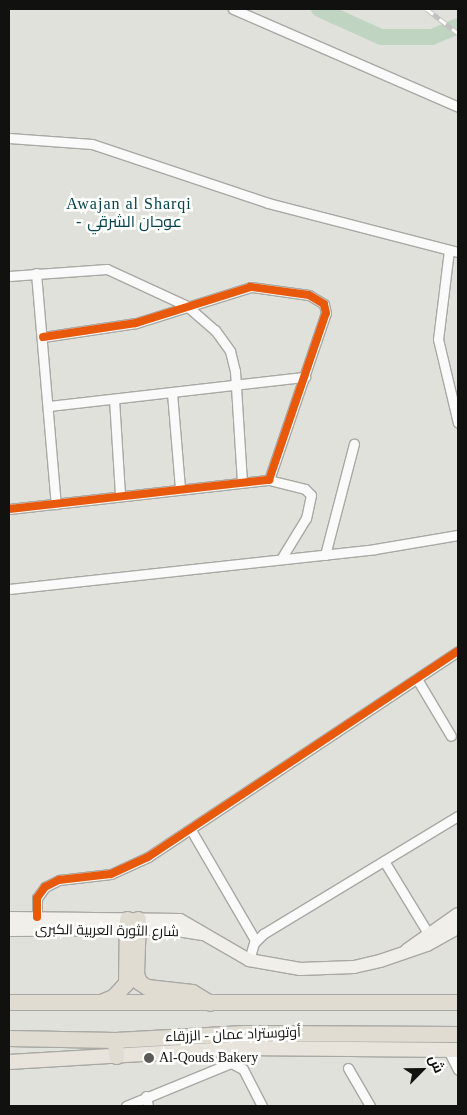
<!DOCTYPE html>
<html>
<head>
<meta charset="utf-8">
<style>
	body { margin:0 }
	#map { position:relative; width:467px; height:1115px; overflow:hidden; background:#e1e1dc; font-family:"Times New Roman",Cairo,serif }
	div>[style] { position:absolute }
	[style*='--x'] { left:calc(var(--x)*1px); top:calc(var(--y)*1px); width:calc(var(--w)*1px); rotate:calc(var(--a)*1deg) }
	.river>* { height:16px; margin:-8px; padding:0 8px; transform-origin:8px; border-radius:8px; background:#c0d4c2 }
	.roads { filter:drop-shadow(1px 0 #a8a8a4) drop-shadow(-1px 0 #a8a8a4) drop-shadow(0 1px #a8a8a4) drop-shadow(0 -1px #a8a8a4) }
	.minor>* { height:9px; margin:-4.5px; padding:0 4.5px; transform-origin:4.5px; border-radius:4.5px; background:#fafafa }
	.secondary>* { height:12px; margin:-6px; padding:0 6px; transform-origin:6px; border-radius:6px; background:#f1efea }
	.primary>* { height:14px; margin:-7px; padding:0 7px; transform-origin:7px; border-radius:7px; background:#e8e4dc }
	.trunk>* { height:15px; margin:-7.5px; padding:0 7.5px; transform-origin:7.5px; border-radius:7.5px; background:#e1dcd2 }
	.rail>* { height:4.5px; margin-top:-2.25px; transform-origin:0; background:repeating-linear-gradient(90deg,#fffffe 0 8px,#c2c2c1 0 16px); box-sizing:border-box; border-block:1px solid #c2c2c1 }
	.cycleway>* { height:8px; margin:-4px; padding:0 4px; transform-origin:4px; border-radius:4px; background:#e8590c }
	.dots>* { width:14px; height:14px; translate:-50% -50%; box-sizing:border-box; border:2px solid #fffffe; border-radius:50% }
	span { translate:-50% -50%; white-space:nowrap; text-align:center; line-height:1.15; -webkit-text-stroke:5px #fffffe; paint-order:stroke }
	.street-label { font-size:14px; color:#11110f }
	.poi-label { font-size:14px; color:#11110f }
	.left { translate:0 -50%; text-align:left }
	.quarter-label { font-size:16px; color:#03424e; letter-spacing:1px }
	.frame { position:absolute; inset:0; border:10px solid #11110f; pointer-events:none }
	.north { position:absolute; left:397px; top:1045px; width:50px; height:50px; -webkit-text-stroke:4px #fffffe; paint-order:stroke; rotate:67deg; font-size:14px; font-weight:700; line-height:20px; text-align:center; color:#11110f }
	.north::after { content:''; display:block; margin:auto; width:18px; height:22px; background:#11110f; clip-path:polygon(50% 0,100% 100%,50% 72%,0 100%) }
</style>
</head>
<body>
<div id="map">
	<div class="river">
		<i style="--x:319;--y:9;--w:68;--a:24.3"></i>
		<i style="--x:381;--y:37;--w:51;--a:0"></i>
		<i style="--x:432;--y:37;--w:28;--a:-23"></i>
	</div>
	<div class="roads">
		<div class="minor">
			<i style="--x:233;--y:9;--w:245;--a:23.5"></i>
			<i style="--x:9;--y:138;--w:83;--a:4.1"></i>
			<i style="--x:92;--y:144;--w:186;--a:18.5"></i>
			<i style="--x:268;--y:203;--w:196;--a:14.5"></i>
			<i style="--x:449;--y:250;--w:90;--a:97"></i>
			<i style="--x:438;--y:339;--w:86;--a:76.6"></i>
			<i style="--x:36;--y:273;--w:232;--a:85.1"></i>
			<i style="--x:9;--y:276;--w:98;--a:-4.1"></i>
			<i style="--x:107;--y:269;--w:88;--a:24.8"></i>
			<i style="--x:187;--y:306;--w:37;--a:41"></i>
			<i style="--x:215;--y:330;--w:26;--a:54"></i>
			<i style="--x:230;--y:351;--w:21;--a:76"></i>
			<i style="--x:235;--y:371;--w:110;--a:86.4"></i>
			<i style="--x:172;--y:393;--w:96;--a:85.2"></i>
			<i style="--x:114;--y:399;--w:96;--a:86.4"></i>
			<i style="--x:49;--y:406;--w:258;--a:-6.5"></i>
			<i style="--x:269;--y:480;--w:37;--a:14"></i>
			<i style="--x:305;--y:489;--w:8;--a:45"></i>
			<i style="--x:311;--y:495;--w:24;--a:102"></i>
			<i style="--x:306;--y:518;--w:48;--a:121.4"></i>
			<i style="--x:9;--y:509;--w:262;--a:-6.4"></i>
			<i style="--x:269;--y:480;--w:176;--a:-71.2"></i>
			<i style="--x:326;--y:313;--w:9;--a:-103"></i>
			<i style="--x:324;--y:304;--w:17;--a:-149"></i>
			<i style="--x:309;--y:295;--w:59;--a:-172.1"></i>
			<i style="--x:251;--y:287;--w:121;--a:162.6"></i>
			<i style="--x:136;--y:323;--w:94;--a:171.4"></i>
			<i style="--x:325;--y:555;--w:115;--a:-75.4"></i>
			<i style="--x:9;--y:589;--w:368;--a:-6.2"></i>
			<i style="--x:375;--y:549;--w:84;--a:-9.6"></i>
			<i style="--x:417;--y:679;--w:66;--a:59.2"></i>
			<i style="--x:191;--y:830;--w:127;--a:59.8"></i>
			<i style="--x:384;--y:861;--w:84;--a:58.6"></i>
			<i style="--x:37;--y:917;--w:19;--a:-90"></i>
			<i style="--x:37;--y:898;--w:14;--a:-54"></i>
			<i style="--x:45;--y:887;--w:16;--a:-27"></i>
			<i style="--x:59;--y:880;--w:52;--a:-6.6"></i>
			<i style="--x:111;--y:874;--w:41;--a:-24.7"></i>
			<i style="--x:148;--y:857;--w:372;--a:-33.6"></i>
			<i style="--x:249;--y:960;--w:18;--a:-74"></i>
			<i style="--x:254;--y:943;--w:13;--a:-45"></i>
			<i style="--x:263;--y:934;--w:228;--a:-31.2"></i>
			<i style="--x:448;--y:1050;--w:22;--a:63"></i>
			<i style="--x:348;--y:1068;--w:44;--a:59.9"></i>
			<i style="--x:146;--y:1096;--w:10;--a:79"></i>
			<i style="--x:126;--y:1106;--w:113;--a:-22.3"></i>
			<i style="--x:231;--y:1063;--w:13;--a:27"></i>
			<i style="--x:243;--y:1069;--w:42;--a:62.8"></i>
		</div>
		<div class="secondary">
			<i style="--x:9;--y:918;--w:171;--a:0.7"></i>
			<i style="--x:180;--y:920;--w:80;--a:30.1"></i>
			<i style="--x:249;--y:960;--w:52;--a:10"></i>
			<i style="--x:300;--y:969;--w:54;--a:-2.1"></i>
			<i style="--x:354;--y:967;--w:27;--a:-13"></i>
			<i style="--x:380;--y:961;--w:50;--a:-18.8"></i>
			<i style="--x:427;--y:945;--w:35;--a:-29"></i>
			<i style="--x:9;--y:930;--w:162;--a:-0.4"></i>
			<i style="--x:171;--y:929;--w:32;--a:9"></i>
			<i style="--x:407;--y:950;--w:62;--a:-35.2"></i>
		</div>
		<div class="primary">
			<i style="--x:9;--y:1062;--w:234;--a:-3.4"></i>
			<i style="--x:243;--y:1048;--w:215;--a:0.5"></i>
		</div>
		<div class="trunk">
			<i style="--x:138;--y:919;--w:54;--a:92.1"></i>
			<i style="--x:136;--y:973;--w:9;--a:72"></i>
			<i style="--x:139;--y:982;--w:9;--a:32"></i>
			<i style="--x:147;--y:987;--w:45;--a:6.3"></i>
			<i style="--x:192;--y:992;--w:21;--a:31"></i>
			<i style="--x:9;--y:1002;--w:449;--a:0"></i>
			<i style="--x:101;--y:1002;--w:13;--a:-23"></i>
			<i style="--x:113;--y:997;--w:19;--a:-47"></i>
			<i style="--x:126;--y:983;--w:64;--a:-89.1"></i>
			<i style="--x:9;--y:1038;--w:106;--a:1.1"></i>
			<i style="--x:115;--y:1040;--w:129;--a:-3.1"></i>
			<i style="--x:244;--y:1033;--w:214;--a:0.3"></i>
			<i style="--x:115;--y:1040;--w:16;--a:86"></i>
		</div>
	</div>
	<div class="rail">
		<i style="--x:427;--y:9;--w:39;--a:38"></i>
	</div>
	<div class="cycleway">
		<i style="--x:9;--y:509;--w:262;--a:-6.4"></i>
		<i style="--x:269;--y:480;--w:176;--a:-71.2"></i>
		<i style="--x:326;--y:313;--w:9;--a:-103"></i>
		<i style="--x:324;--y:304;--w:17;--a:-149"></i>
		<i style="--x:309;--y:295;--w:59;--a:-172.1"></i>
		<i style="--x:251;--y:287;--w:121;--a:162.6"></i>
		<i style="--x:136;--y:323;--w:94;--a:171.4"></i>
		<i style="--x:37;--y:917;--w:19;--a:-90"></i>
		<i style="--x:37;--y:898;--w:14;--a:-54"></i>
		<i style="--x:45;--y:887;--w:16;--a:-27"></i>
		<i style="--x:59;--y:880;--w:52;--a:-6.6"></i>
		<i style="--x:111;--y:874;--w:41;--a:-24.7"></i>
		<i style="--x:148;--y:857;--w:372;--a:-33.6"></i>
	</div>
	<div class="dots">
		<i style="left:149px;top:1058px;background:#5a5a57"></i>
	</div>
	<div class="street-label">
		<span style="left:107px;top:931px;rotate:1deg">شارع الثورة العربية الكبرى</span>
		<span style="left:233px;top:1035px;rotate:-2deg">أوتوستراد عمان - الزرقاء</span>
	</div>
	<div class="poi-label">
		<span class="left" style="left:159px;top:1058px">Al-Qouds Bakery</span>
	</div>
	<div class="quarter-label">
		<span style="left:129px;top:213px">Awajan al Sharqi<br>- عوجان الشرقي</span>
	</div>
	<div class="frame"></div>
	<div class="north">ش</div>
</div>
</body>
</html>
